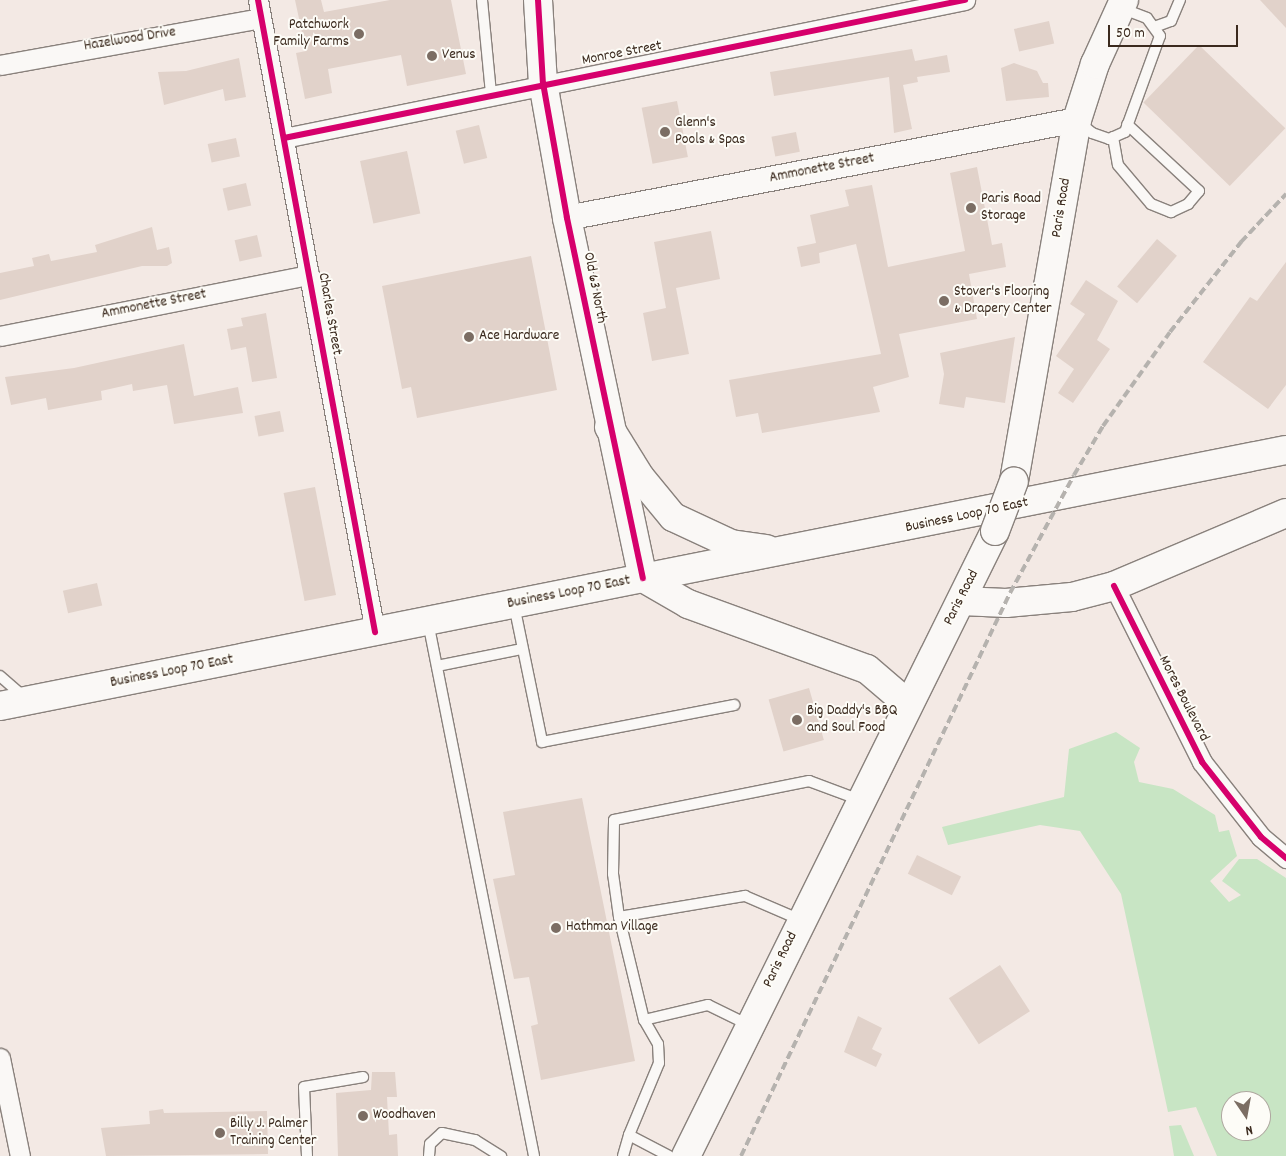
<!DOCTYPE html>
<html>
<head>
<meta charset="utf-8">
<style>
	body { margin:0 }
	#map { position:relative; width:1286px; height:1156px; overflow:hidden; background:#f3e9e4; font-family:Dekko,sans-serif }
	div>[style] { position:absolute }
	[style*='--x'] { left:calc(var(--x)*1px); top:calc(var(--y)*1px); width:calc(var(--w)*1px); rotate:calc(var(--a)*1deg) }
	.green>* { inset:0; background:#c8e5c4 }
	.building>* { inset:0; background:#e1d2ca; transform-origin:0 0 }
	.roads { filter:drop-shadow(1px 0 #89817c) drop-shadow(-1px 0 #89817c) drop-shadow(0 1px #89817c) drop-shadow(0 -1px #89817c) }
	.service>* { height:10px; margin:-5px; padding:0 5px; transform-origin:5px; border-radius:5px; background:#faf8f6 }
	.minor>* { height:19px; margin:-9.5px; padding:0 9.5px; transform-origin:9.5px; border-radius:9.5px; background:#faf8f6 }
	.tertiary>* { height:24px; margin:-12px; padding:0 12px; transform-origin:12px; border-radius:12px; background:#faf8f6 }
	.secondary>* { height:28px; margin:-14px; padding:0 14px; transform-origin:14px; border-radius:14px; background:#faf8f6 }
	.primary>* { height:28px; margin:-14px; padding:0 14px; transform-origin:14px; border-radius:14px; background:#faf8f6 }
	.rail>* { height:4px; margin-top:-2px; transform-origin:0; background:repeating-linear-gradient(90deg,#b5b2ae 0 8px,transparent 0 12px) }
	.bridges { filter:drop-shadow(1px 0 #89817c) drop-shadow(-1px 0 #89817c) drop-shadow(0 1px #89817c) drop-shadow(0 -1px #89817c) }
	.secondary-bridge>* { height:28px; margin:-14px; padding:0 14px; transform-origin:14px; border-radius:14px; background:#faf8f6 }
	.cycleway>* { height:6px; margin:-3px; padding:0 3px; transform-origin:3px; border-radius:3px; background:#d6006c }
	.dots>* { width:14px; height:14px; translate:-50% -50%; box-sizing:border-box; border:2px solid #fdfcf7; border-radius:50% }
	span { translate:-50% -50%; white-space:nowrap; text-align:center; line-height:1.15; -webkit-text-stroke:4px #fdfcf7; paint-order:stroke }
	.poi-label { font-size:15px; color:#3b2a1e }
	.right { translate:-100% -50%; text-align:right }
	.left { translate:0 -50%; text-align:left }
	.street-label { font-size:15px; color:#3b2a1e }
	.north { position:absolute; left:1221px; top:1091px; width:50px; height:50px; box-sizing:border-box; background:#fdfcf7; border:1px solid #afa8a0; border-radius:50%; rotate:168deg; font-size:14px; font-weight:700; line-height:20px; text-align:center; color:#3b2a1e }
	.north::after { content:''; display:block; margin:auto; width:18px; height:22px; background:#7b6d63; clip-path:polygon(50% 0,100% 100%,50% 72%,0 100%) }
	.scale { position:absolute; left:1108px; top:25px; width:130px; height:22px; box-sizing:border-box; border:2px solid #3b2a1e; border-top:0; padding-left:6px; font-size:15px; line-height:18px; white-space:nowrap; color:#3b2a1e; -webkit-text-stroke:4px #fdfcf7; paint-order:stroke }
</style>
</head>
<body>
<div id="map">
	<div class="green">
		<i style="clip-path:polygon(evenodd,1116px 732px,1140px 748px,1134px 762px,1139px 782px,1173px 789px,1215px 815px,1219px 832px,1229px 830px,1237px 856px,1210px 881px,1229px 902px,1241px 895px,1222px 881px,1239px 859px,1257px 859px,1286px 878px,1286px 1156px,1217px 1156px,1196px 1107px,1168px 1112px,1121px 894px,1080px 831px,1040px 825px,948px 845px,942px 827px,1064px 797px,1069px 749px,1116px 732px,1231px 1101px,1261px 1101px,1261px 1131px,1231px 1131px,1231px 1101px)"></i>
		<i style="clip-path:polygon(1181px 1125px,1194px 1156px,1174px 1156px,1169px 1126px)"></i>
	</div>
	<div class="building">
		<i style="clip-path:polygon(295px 0,321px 0,324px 12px,390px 0,451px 0,466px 74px,407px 86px,401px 55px,328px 69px,332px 93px,305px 99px,296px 53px,306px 51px)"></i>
		<i style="clip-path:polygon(1260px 0,1286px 0,1286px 28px)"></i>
		<i style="left:1049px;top:21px;width:23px;height:36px;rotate:77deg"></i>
		<i style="left:1199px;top:45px;width:120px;height:80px;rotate:44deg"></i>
		<i style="clip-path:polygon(912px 49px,915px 61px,947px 55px,950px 72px,917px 77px,918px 82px,903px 85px,912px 129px,894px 133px,889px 77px,774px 96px,770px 72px)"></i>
		<i style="clip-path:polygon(239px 58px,246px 97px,225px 101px,223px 89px,164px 105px,158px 72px,186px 71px)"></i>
		<i style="clip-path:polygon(1014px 63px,1037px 71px,1043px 83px,1048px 83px,1049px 97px,1006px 101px,1001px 68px)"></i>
		<i style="left:677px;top:101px;width:57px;height:36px;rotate:79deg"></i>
		<i style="left:479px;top:125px;width:34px;height:24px;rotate:76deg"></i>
		<i style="left:796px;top:132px;width:20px;height:25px;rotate:79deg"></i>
		<i style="left:236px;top:138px;width:19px;height:29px;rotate:78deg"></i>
		<i style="left:407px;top:151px;width:64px;height:48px;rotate:78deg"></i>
		<i style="clip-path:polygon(977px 167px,992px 245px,1002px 243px,1006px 267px,969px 274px,977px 319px,899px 334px,909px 377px,873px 387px,880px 412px,762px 433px,758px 413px,736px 417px,729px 380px,881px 354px,856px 244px,819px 253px,820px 263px,801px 267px,797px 247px,816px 243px,810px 215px,849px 206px,845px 190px,872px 185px,888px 267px,965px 251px,950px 173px)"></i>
		<i style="left:246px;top:183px;width:23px;height:24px;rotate:77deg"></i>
		<i style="clip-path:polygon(152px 227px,157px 250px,169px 247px,172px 263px,167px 266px,142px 266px,0 300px,0 273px,34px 266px,32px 258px,49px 254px,51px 261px,97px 252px,95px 245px)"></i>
		<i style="clip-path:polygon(711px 231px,720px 279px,676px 288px,689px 354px,652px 361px,643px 313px,666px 308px,654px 242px)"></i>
		<i style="left:257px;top:235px;width:22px;height:23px;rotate:77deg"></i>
		<i style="left:1157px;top:239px;width:26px;height:62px;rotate:40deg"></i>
		<i style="clip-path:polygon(531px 256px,557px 390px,417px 418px,411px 387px,402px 389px,382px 286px)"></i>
		<i style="clip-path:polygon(1286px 262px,1286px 385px,1268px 409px,1203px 362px,1250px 297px,1257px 301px)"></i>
		<i style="clip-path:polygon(1086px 280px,1118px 301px,1097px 340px,1110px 349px,1073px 403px,1058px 393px,1074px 369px,1056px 356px,1085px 314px,1070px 304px)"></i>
		<i style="clip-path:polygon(266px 313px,277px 378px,252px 382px,246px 347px,231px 350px,227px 329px,243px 326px,241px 318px)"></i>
		<i style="clip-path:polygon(1015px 337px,1005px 403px,966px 397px,964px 408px,939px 404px,944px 374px,940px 353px)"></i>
		<i style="clip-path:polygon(184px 344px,194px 396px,238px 387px,243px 413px,174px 424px,167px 385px,133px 391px,132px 384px,101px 391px,102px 400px,48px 410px,46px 398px,11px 405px,5px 377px,74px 368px)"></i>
		<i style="left:280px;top:411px;width:21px;height:26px;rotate:79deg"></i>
		<i style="left:315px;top:487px;width:110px;height:32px;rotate:79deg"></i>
		<i style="left:97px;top:583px;width:23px;height:35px;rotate:77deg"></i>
		<i style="left:809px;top:688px;width:54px;height:42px;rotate:74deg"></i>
		<i style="clip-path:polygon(582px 798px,635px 1061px,541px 1080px,531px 1026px,538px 1024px,529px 977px,514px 979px,493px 879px,515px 875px,503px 812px)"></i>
		<i style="left:917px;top:855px;width:49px;height:21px;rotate:26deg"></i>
		<i style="left:1000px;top:965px;width:55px;height:61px;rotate:57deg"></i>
		<i style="clip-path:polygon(858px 1016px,882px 1028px,872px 1049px,882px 1054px,876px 1067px,844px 1052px)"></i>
		<i style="clip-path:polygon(372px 1072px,395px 1072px,397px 1097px,387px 1097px,389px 1135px,397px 1134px,398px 1156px,338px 1156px,336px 1093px,371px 1090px)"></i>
		<i style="clip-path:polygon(163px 1109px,164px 1113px,267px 1111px,268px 1154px,106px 1156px,101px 1128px,150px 1124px,149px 1111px)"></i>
	</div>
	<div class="roads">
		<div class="service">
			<i style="--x:482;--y:0;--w:94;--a:84.5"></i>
			<i style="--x:1157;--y:26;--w:15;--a:-20"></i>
			<i style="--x:1171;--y:21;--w:23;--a:-67"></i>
			<i style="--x:1079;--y:122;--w:17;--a:40"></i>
			<i style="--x:1092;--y:133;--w:18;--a:19"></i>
			<i style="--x:1109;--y:139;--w:17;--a:-24"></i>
			<i style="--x:1125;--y:132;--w:102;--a:-70"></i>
			<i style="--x:1160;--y:36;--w:22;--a:-126"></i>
			<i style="--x:1147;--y:18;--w:28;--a:-159"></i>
			<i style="--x:1113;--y:137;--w:28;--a:80"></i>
			<i style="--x:1118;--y:165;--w:51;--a:49.8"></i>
			<i style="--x:1151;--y:204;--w:22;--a:22"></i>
			<i style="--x:1171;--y:212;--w:19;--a:-25"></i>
			<i style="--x:1188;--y:204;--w:17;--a:-50"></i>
			<i style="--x:1199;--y:191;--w:98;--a:-137.1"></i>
			<i style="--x:514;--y:605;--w:140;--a:78.4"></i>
			<i style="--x:542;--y:742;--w:196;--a:-10.9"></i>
			<i style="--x:428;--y:622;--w:544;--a:78.77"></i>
			<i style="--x:437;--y:666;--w:87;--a:-11.3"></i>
			<i style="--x:0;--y:676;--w:33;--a:41"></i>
			<i style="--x:619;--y:917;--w:128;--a:-9.5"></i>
			<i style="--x:745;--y:896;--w:61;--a:23.2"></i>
			<i style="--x:644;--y:1020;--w:66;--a:-13.2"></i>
			<i style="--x:708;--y:1005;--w:46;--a:26"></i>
			<i style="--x:307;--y:1156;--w:69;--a:-92.5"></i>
			<i style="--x:304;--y:1087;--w:60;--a:-9.6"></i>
			<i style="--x:429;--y:1156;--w:12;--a:-85"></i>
			<i style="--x:430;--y:1144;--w:16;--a:-43"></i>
			<i style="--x:442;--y:1133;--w:34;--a:12"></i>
			<i style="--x:475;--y:1140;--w:31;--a:32"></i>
			<i style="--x:623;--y:1156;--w:22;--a:-74"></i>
			<i style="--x:669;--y:1156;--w:45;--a:-152.3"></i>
			<i style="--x:629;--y:1135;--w:78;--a:-67.4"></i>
			<i style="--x:659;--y:1063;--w:19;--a:-93"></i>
			<i style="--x:658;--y:1044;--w:28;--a:-120"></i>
			<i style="--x:644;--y:1020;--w:106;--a:-103.6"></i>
			<i style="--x:619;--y:917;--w:43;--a:-97.9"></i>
			<i style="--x:613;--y:874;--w:54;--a:-88.9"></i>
			<i style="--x:614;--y:820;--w:199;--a:-11.3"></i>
			<i style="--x:809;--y:781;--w:54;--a:20.4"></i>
		</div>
		<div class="minor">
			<i style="--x:258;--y:0;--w:643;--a:79.51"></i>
			<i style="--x:0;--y:65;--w:265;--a:-10.2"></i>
			<i style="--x:284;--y:138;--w:695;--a:-11.46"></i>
			<i style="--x:0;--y:336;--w:315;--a:-11.2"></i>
			<i style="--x:1114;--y:586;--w:197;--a:63.4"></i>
			<i style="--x:1202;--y:762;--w:95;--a:51.8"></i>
			<i style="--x:1261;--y:837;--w:33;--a:40"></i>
			<i style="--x:0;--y:1058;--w:100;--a:78.5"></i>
		</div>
		<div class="tertiary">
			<i style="--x:567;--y:218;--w:519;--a:-10.88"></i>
		</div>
		<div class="secondary">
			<i style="--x:538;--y:0;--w:83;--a:86.6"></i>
			<i style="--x:543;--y:83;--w:137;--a:79.9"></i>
			<i style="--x:567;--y:218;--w:368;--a:78.1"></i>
			<i style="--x:643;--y:578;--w:52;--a:30"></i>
			<i style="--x:688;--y:604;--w:190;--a:20"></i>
			<i style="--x:867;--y:669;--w:54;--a:40.5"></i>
			<i style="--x:1014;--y:481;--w:366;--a:-80.1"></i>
			<i style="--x:1077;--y:120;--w:59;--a:-72.2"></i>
			<i style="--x:1095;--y:64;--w:70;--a:-65.6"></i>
			<i style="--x:686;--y:1156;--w:697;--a:-63.69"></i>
		</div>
		<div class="primary">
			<i style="--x:609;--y:427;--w:59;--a:58.2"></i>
			<i style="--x:640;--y:477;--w:52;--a:50.5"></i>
			<i style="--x:673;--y:517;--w:64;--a:25"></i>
			<i style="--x:731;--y:544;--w:36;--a:8"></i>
			<i style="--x:961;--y:601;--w:45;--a:2.5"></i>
			<i style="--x:1006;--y:603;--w:66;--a:-5.2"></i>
			<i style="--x:1072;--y:597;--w:43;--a:-14.7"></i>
			<i style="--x:1114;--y:586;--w:187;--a:-23"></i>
			<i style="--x:0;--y:706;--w:1311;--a:-11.26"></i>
		</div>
	</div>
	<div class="rail">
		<i style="--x:741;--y:1156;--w:624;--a:-64.46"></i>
		<i style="--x:1010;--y:593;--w:134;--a:-61.5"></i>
		<i style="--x:1074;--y:475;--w:57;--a:-59.4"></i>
		<i style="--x:1103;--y:426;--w:115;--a:-54.5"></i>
		<i style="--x:1170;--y:332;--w:115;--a:-51.7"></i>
		<i style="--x:1241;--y:242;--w:66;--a:-46.8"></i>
	</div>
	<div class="bridges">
		<div class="secondary-bridge">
			<i style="--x:995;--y:531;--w:53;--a:-69.2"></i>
		</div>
	</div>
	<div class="cycleway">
		<i style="--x:258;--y:0;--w:643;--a:79.51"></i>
		<i style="--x:538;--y:0;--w:83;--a:86.6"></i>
		<i style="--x:543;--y:83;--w:137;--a:79.9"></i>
		<i style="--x:567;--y:218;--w:368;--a:78.1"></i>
		<i style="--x:284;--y:138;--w:695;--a:-11.46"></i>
		<i style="--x:1114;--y:586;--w:197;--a:63.4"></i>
		<i style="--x:1202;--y:762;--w:95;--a:51.8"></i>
		<i style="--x:1261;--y:837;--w:33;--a:40"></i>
	</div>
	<div class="dots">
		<i style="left:359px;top:34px;background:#7b6d63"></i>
		<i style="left:432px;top:56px;background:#7b6d63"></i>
		<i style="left:665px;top:132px;background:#7b6d63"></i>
		<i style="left:971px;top:208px;background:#7b6d63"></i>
		<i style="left:944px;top:301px;background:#7b6d63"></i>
		<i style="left:469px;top:337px;background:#7b6d63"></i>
		<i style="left:797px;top:720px;background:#7b6d63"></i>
		<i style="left:556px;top:928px;background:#7b6d63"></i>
		<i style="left:363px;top:1116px;background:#7b6d63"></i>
		<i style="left:220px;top:1133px;background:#7b6d63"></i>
	</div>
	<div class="poi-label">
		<span class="right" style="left:349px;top:34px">Patchwork<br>Family Farms</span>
		<span class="left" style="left:442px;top:56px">Venus</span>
		<span class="left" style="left:675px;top:132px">Glenn's<br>Pools &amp; Spas</span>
		<span class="left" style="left:981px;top:208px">Paris Road<br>Storage</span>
		<span class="left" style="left:954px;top:301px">Stover's Flooring<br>&amp; Drapery Center</span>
		<span class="left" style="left:479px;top:337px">Ace Hardware</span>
		<span class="left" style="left:807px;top:720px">Big Daddy's BBQ<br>and Soul Food</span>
		<span class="left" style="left:566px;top:928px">Hathman Village</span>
		<span class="left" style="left:373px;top:1116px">Woodhaven</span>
		<span class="left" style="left:230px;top:1133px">Billy J. Palmer<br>Training Center</span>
	</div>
	<div class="street-label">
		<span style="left:130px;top:40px;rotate:-9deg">Hazelwood Drive</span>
		<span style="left:622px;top:54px;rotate:-11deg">Monroe Street</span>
		<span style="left:822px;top:169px;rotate:-11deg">Ammonette Street</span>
		<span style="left:1062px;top:208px;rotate:-81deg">Paris Road</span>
		<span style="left:594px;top:288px;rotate:79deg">Old 63 North</span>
		<span style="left:154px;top:305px;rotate:-11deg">Ammonette Street</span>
		<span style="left:329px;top:314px;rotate:80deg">Charles Street</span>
		<span style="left:967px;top:516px;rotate:-12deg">Business Loop 70 East</span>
		<span style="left:569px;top:593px;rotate:-11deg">Business Loop 70 East</span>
		<span style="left:962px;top:598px;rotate:-63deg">Paris Road</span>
		<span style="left:172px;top:672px;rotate:-11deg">Business Loop 70 East</span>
		<span style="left:1183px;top:699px;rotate:63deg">Mores Boulevard</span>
		<span style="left:781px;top:960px;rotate:-64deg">Paris Road</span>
	</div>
	<div class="north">N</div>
	<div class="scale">50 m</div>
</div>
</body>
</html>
